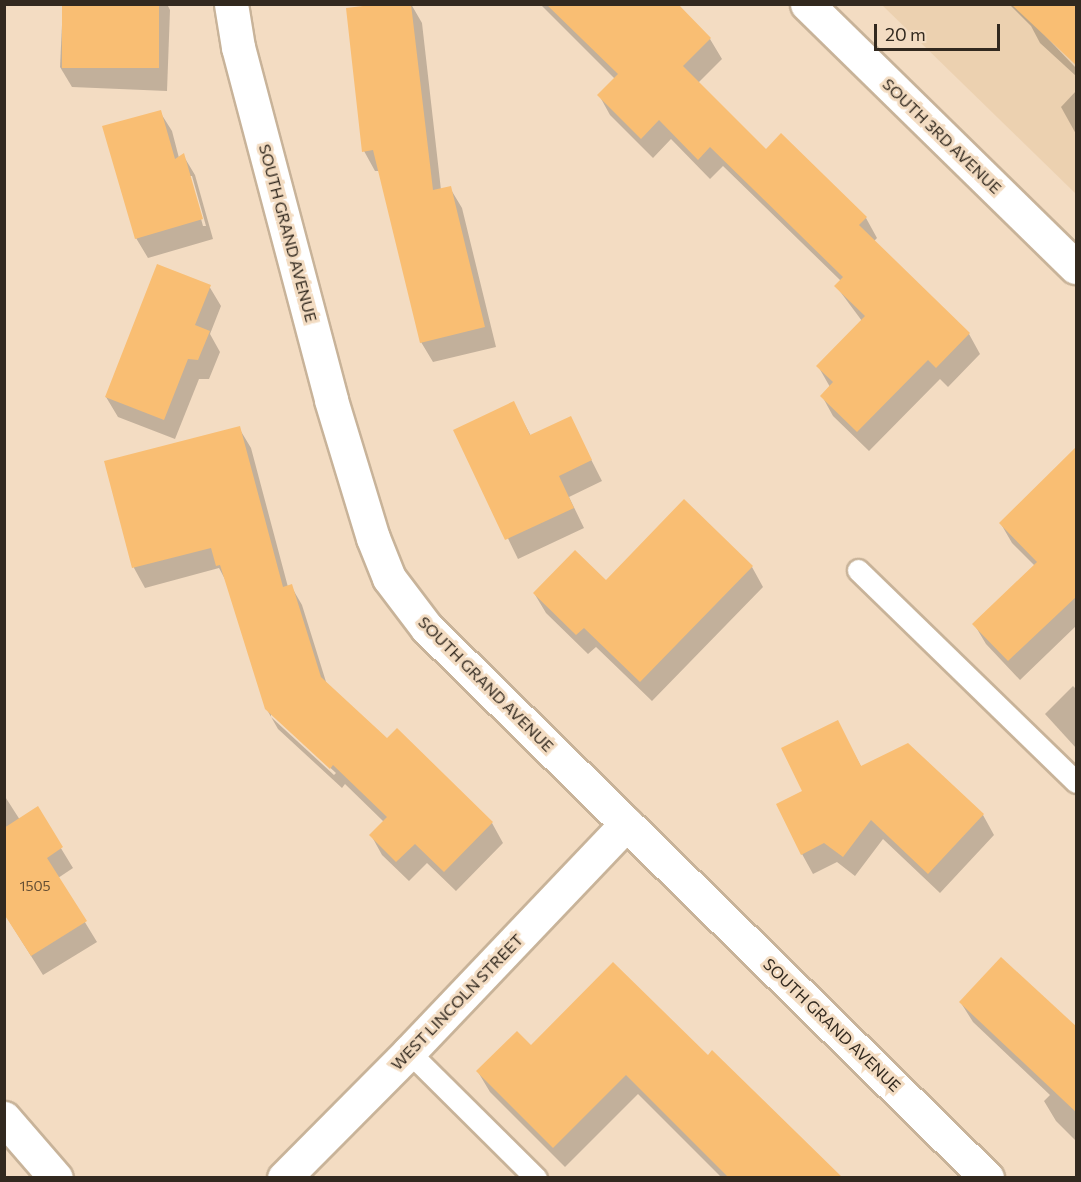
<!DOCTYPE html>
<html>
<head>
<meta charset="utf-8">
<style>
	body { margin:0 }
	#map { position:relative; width:1081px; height:1182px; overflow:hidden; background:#f3dcc2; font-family:Commissioner,sans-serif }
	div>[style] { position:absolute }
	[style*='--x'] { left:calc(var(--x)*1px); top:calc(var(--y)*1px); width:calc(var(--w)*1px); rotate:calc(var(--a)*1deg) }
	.built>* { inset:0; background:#ecd1b0 }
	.shadow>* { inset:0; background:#0003 }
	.building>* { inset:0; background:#f9be73; transform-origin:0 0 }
	.roads { filter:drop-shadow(2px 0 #c8b399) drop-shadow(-2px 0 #c8b399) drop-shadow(0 2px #c8b399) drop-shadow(0 -2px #c8b399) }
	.service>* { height:21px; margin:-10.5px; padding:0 10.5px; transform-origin:10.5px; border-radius:10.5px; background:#fff }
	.minor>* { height:33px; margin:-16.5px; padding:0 16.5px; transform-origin:16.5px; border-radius:16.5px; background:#fff }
	.secondary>* { height:33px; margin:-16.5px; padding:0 16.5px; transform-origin:16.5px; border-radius:16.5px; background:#fff }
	span { translate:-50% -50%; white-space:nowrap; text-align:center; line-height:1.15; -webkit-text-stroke:6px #f3dcc2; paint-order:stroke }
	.number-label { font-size:14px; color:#644e34 }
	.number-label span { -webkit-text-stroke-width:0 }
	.street-label { font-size:16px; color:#32291f }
	.frame { position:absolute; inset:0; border:6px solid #32291f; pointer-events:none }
	.scale { position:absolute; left:874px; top:24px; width:126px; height:27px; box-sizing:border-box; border:3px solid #32291f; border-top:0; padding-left:8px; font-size:18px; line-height:21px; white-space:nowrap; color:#32291f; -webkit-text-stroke:4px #f3dcc2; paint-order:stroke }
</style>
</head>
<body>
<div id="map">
	<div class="built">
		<i style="clip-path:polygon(882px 5px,1076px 5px,1076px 194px)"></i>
	</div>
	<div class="shadow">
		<i style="clip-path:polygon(63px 4px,167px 4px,170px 10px,167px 91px,72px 87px,60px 67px)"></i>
		<i style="clip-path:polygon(394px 4px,411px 4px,422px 23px,441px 190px,450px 188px,462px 208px,496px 347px,433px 362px,421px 342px,379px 171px,375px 171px,364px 151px)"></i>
		<i style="clip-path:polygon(540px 4px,676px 4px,710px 39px,722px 59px,698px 83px,766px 151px,866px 218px,877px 238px,874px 241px,969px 334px,980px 354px,948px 387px,940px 379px,869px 451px,833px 416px,822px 396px,830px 387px,818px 366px,862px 321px,836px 286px,841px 281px,723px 166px,710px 179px,671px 139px,653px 158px,610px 115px,599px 95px,615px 79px)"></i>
		<i style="clip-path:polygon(1009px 4px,1076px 4px,1035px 25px,1076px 68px,1076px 76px,1040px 43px,1031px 26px)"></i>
		<i style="clip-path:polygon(1076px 91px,1076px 134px,1061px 107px)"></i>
		<i style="clip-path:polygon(evenodd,160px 112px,172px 131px,179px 158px,183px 155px,195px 175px,213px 239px,148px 258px,136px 238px,160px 112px,189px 176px,192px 176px,206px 226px,203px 226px,189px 176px)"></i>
		<i style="clip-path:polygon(209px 286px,221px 306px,210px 334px,220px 352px,209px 379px,199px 379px,175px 439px,118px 417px,106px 397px)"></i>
		<i style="clip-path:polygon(513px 403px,531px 436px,570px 418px,602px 481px,569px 497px,584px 528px,518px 559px,455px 430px)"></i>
		<i style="clip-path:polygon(evenodd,239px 428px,251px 448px,288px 587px,291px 586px,302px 605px,327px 685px,387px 740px,397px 730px,492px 823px,503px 843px,456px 891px,427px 863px,409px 881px,382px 855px,371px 835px,384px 822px,345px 784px,342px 788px,278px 729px,266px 708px,227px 583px,219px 568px,145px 588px,134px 568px,106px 462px,239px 428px,271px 713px,336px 773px,334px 775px,271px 717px,271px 713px)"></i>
		<i style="clip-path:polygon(1076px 448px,1076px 626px,1020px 680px,986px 644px,974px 624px,1035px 566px,1012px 543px,1001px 524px)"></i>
		<i style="clip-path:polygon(752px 567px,763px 587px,652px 701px,596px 647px,588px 654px,546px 613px,534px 593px)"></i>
		<i style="clip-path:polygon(1073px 686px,1076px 689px,1076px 748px,1045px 714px)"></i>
		<i style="clip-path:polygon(837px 722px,862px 768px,983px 815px,994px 835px,940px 893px,883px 839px,855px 876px,837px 862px,813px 874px,802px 854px,804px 792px)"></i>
		<i style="clip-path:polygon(4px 795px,20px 820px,37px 809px,73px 868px,58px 878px,97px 942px,43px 975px,4px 913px)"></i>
		<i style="clip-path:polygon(961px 1003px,1076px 1041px,1076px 1141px,1056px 1121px,1044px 1101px,1050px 1095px,973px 1022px)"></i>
		<i style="clip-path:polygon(531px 1047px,708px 1057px,842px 1178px,722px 1178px,638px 1094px,565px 1167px,490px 1092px,478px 1072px)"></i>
	</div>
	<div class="building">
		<i style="left:62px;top:4px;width:97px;height:64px"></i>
		<i style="clip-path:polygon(380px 4px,411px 4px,433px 190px,451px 186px,485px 327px,420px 343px,373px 150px,362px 152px,346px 8px)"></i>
		<i style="clip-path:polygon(546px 4px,678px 4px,711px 38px,683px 66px,766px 149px,781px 133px,867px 217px,859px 225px,970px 333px,936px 368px,928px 360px,857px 432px,820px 396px,833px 382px,816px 366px,865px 316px,834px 286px,843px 277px,710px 147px,698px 160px,659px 120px,641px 139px,597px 95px,618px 74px)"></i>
		<i style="clip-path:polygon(1011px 4px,1077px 4px,1077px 66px)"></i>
		<i style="clip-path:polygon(161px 110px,175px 159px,184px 153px,203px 219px,135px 239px,102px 126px)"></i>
		<i style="clip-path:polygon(157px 264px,211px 285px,195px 325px,210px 331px,198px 360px,188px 359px,164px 420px,105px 397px)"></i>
		<i style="clip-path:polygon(514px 401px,530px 435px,571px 416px,592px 460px,559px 476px,574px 508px,505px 540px,453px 430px)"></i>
		<i style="clip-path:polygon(240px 426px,283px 587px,292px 584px,321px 677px,387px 738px,397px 728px,493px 822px,444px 872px,415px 844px,396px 862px,369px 835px,387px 817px,333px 765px,330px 769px,265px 709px,220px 565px,216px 566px,211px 548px,132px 568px,104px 461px)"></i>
		<i style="clip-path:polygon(1077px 446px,1077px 596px,1008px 661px,972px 624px,1037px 562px,999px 523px)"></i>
		<i style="clip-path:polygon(684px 499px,753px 566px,640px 682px,584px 628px,576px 635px,533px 593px,575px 550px,606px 580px)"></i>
		<i style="clip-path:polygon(838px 720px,861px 766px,908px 743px,984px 814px,928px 874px,871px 820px,843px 857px,824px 843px,801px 855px,776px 804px,802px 791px,781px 748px)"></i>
		<i style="clip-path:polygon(38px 806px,63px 847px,47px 858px,87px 921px,31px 956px,4px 914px,4px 828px)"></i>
		<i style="clip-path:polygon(1001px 957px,1077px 1027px,1077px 1113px,959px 1002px)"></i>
		<i style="clip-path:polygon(613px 962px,708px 1055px,712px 1050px,843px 1178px,729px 1178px,626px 1075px,553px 1148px,476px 1071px,517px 1031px,531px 1045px)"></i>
	</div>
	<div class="roads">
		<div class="service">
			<i style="--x:858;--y:570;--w:304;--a:44.2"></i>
			<i style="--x:409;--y:1052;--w:179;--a:44.8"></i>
		</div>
		<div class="minor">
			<i style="--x:231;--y:4;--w:44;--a:80.8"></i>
			<i style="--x:238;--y:47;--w:365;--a:75.2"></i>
			<i style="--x:331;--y:400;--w:144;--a:73.1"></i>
			<i style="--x:373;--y:538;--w:43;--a:68.2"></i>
			<i style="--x:389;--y:578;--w:63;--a:52.8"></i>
			<i style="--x:427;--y:628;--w:785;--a:44.48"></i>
			<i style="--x:807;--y:4;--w:376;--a:44.4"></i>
			<i style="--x:284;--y:1178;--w:177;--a:-45.2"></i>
			<i style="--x:409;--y:1052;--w:315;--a:-46.4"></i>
		</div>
		<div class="secondary">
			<i style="--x:4;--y:1118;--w:79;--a:49.1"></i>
		</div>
	</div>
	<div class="number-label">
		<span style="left:35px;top:886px">1505</span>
	</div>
	<div class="street-label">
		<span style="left:942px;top:136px;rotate:44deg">SOUTH 3RD AVENUE</span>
		<span style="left:288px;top:233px;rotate:75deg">SOUTH GRAND AVENUE</span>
		<span style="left:486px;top:684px;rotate:45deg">SOUTH GRAND AVENUE</span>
		<span style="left:457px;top:1002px;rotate:-46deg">WEST LINCOLN STREET</span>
		<span style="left:832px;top:1025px;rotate:44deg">SOUTH GRAND AVENUE</span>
	</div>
	<div class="frame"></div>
	<div class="scale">20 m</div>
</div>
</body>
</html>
